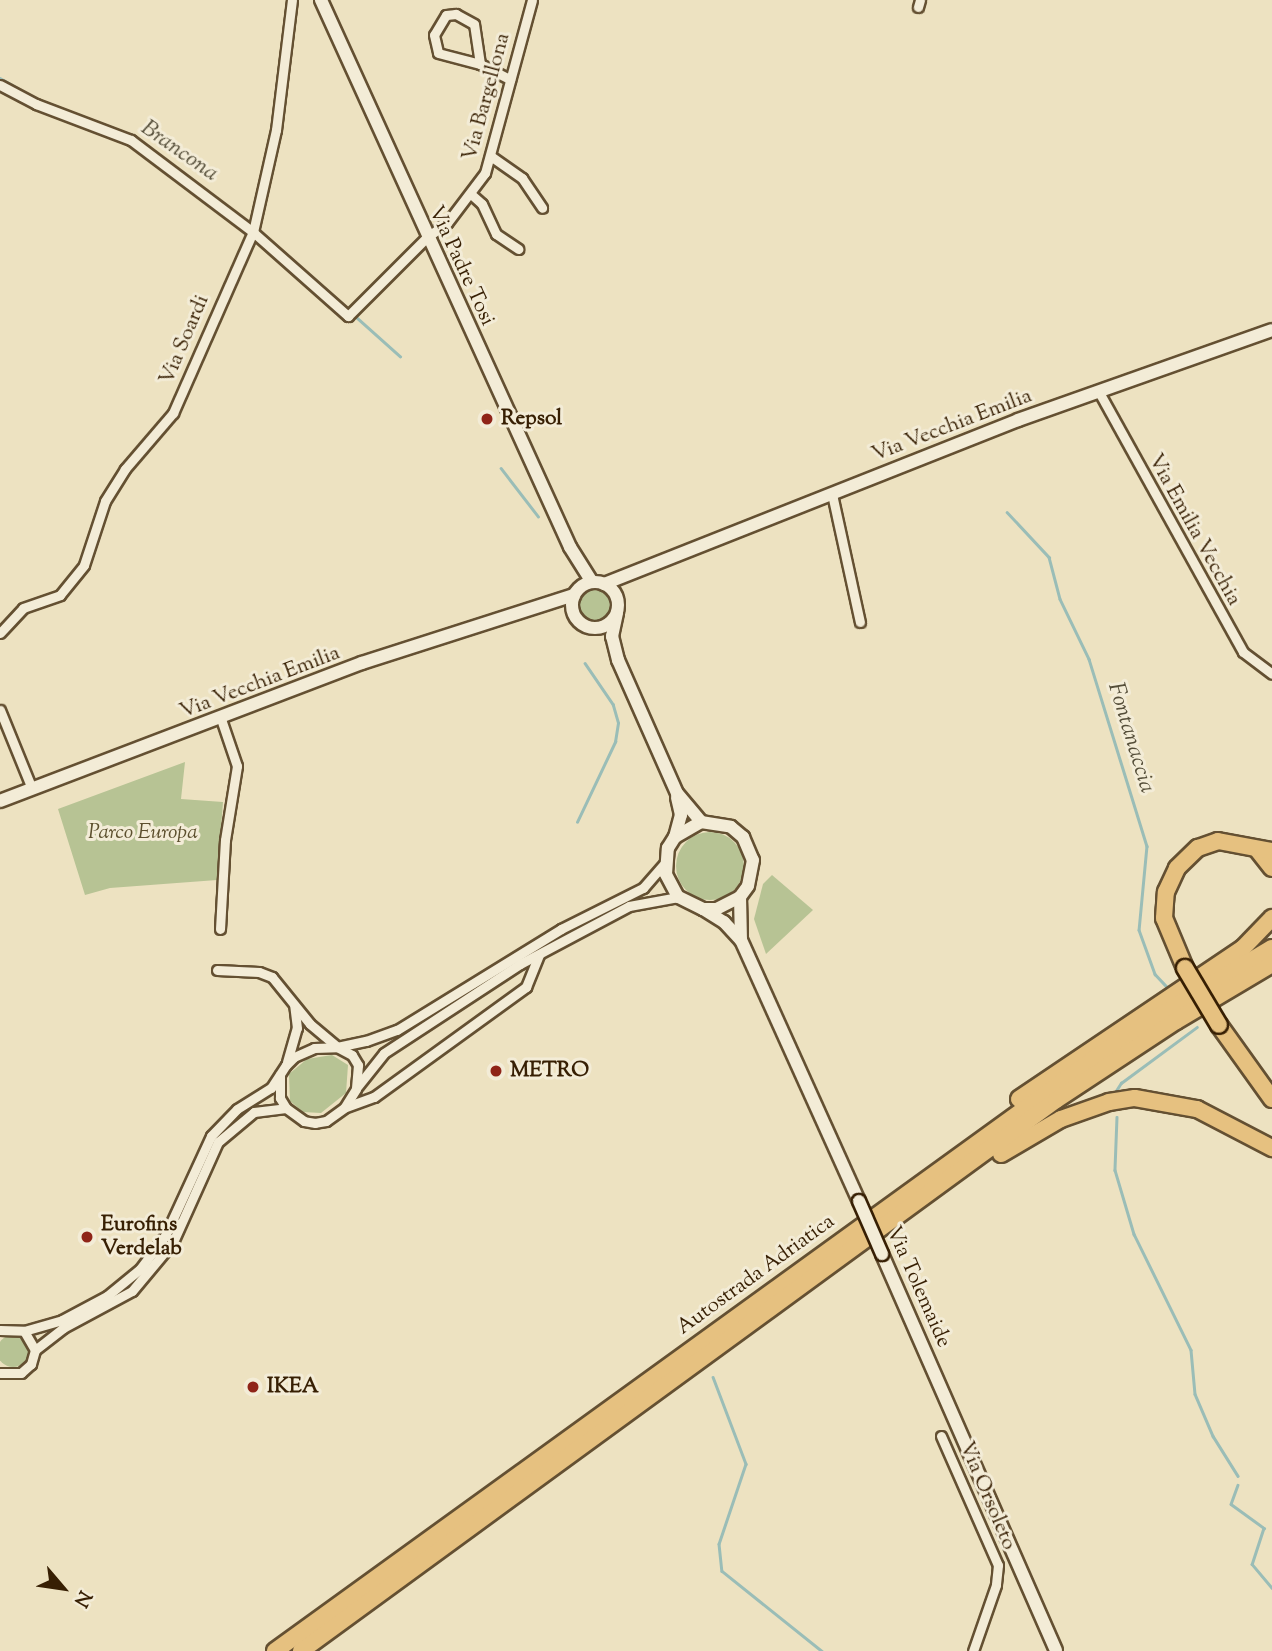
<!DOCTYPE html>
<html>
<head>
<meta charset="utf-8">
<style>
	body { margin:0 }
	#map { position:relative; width:1272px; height:1651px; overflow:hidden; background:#ede2c1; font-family:"Sorts Mill Goudy",serif }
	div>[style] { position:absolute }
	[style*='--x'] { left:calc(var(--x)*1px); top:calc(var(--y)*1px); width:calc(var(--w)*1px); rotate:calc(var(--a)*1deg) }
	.green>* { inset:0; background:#b7c394 }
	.round { border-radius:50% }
	.stream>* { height:2.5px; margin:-1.25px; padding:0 1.25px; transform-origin:1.25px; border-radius:1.25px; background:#9abdb7 }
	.roads { filter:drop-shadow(2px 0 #645032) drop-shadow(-2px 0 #645032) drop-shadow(0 2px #645032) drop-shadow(0 -2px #645032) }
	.street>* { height:9px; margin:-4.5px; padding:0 4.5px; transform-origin:4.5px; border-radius:4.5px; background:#f3ecd7 }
	.secondary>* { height:12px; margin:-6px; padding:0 6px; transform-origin:6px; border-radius:6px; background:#f3ecd7 }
	.secondary>.ring { margin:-6px; padding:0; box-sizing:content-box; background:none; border:12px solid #f3ecd7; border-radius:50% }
	.highway>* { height:16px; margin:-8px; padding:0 8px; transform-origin:8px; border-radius:8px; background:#e6c180 }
	.bridges { filter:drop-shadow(2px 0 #371f03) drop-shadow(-2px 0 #371f03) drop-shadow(0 2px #371f03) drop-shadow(0 -2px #371f03) }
	.secondary-bridge>* { height:12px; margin:-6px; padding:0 6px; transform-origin:6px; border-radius:6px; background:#f3ecd7 }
	.highway-bridge>* { height:16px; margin:-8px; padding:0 8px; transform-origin:8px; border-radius:8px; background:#e6c180 }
	.dots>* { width:19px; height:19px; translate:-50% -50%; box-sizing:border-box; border:4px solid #f3ecd7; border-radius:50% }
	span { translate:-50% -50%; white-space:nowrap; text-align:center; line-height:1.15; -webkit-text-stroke:6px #f3ecd7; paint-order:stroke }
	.street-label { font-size:21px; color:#371f03 }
	.poi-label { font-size:21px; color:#371f03; font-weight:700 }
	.left { translate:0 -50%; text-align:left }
	.park-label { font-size:21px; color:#5d502e; font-style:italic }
	.water-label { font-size:23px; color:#554e39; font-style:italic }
	.north { position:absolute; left:28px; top:1553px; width:70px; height:70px; -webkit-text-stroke:5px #f3ecd7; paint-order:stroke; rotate:119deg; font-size:19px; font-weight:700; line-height:28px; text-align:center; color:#371f03 }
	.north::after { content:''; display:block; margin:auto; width:24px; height:32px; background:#371f03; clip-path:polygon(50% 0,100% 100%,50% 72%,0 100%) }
</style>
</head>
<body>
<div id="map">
	<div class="green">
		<i class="round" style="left:578px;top:590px;width:32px;height:32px"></i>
		<i style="clip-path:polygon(185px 762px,181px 799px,223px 802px,217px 880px,110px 888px,85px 895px,58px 809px)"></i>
		<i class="round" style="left:676px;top:832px;width:68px;height:68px"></i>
		<i style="clip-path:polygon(772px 875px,813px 910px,766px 954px,754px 919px,763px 884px)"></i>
		<i style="clip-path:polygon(332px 1055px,348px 1065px,346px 1093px,321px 1113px,303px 1112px,290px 1101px,289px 1074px,307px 1059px)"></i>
		<i class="round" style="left:-3px;top:1335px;width:32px;height:32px"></i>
	</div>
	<div class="stream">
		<i style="--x:0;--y:78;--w:40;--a:29.7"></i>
		<i style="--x:35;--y:98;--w:99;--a:21.4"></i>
		<i style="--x:133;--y:137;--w:145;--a:36.3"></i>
		<i style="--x:250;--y:223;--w:40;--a:-77"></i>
		<i style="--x:279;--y:249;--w:84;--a:41.6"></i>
		<i style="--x:354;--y:315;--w:62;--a:41.7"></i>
		<i style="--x:501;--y:468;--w:61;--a:52.4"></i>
		<i style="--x:1007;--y:512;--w:62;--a:47"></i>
		<i style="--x:1049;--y:557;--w:43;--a:75.3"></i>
		<i style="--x:1060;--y:599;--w:67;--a:64.2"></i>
		<i style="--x:1089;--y:659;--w:196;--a:72.8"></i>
		<i style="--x:1147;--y:846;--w:84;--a:95.4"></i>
		<i style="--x:1139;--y:930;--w:47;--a:70"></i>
		<i style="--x:1155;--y:974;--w:21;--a:47"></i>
		<i style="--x:577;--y:822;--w:89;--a:-64.6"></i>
		<i style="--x:615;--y:742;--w:19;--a:-81"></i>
		<i style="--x:618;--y:723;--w:19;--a:-106"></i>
		<i style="--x:613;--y:705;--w:50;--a:-124.3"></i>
		<i style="--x:1114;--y:1094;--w:13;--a:-58"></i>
		<i style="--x:1121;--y:1083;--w:94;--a:-36.4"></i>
		<i style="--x:1117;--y:1117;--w:53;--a:92.2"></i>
		<i style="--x:1115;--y:1170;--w:67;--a:73.5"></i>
		<i style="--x:1134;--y:1234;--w:129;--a:63.8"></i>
		<i style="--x:1191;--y:1350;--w:44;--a:84.8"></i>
		<i style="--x:1195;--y:1394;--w:46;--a:66.8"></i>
		<i style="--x:1213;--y:1436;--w:47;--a:58"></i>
		<i style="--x:713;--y:1377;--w:93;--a:69.2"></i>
		<i style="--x:746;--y:1464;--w:84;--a:108.6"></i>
		<i style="--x:719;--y:1544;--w:27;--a:84"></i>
		<i style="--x:722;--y:1571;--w:128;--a:38.7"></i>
		<i style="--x:1238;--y:1485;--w:20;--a:110"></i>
		<i style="--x:1231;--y:1504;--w:41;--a:36"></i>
		<i style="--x:1264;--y:1528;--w:38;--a:108"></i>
		<i style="--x:1252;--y:1564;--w:31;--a:50"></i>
	</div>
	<div class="roads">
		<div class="street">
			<i style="--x:918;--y:7;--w:7;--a:-74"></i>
			<i style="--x:480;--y:64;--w:40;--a:-98.5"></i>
			<i style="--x:474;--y:24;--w:21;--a:-151"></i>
			<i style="--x:456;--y:14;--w:10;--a:174"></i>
			<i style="--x:446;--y:15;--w:23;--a:121"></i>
			<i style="--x:434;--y:35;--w:18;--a:77"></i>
			<i style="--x:438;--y:53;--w:43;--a:14.7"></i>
			<i style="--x:480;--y:64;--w:34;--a:27"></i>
			<i style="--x:0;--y:85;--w:41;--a:27.8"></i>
			<i style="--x:36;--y:104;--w:102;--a:20.8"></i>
			<i style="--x:131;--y:140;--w:153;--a:37"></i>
			<i style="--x:253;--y:232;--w:127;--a:41.5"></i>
			<i style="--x:348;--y:316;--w:110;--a:-45"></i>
			<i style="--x:426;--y:238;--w:26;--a:-36"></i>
			<i style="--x:447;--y:223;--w:63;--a:-52.8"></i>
			<i style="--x:485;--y:173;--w:179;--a:-74.8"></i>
			<i style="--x:492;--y:157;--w:37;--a:35"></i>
			<i style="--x:522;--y:178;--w:36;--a:56"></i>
			<i style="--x:472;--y:195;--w:13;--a:42"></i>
			<i style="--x:482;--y:204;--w:33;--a:65"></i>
			<i style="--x:496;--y:234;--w:27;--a:34"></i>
			<i style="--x:1099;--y:392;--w:297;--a:61"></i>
			<i style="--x:1243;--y:652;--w:36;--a:37"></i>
			<i style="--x:832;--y:494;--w:131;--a:77.7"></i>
			<i style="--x:0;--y:633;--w:34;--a:-47"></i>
			<i style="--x:23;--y:608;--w:39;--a:-19"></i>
			<i style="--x:60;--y:595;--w:38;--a:-51"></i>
			<i style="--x:84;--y:565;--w:67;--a:-71.8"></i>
			<i style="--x:105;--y:501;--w:38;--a:-58"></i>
			<i style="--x:125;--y:469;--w:74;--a:-49.4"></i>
			<i style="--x:173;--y:413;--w:198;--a:-66.2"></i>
			<i style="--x:253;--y:232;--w:105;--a:-77.3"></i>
			<i style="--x:276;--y:130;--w:131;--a:-83"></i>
			<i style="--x:0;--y:710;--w:85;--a:67.9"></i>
			<i style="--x:220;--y:929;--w:89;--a:-86.8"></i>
			<i style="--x:225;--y:840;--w:75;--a:-80.8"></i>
			<i style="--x:237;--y:766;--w:50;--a:-108.8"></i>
			<i style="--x:217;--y:970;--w:42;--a:2.7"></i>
			<i style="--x:259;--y:972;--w:14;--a:21"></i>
			<i style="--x:272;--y:977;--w:60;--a:51"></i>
			<i style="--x:310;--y:1024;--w:35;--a:40"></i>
			<i style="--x:337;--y:1047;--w:30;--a:-12"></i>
			<i style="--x:366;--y:1041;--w:33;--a:-20"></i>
			<i style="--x:397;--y:1030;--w:193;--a:-31.6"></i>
			<i style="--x:561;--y:929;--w:92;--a:-26.6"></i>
			<i style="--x:643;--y:888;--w:33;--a:-49"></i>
			<i style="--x:287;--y:1062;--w:35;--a:-74"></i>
			<i style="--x:297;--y:1028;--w:23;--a:-97"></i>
			<i style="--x:357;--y:1087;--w:43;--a:-51.5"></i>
			<i style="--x:384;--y:1053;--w:163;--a:-33.2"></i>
			<i style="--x:520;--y:964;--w:123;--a:-28"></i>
			<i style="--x:629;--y:906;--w:50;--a:-10.4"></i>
			<i style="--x:346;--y:1107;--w:30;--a:-20"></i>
			<i style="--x:374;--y:1097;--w:188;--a:-35.9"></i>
			<i style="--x:526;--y:987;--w:35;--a:-68"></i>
			<i style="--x:0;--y:1330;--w:24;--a:2"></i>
			<i style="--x:24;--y:1331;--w:22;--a:60"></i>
			<i style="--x:35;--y:1350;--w:15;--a:106"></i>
			<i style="--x:31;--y:1364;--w:13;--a:138"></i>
			<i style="--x:21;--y:1373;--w:21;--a:180"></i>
			<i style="--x:24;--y:1331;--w:40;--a:-16"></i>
			<i style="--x:62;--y:1320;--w:51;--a:-28.1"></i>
			<i style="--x:107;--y:1296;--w:43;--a:-39.3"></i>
			<i style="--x:140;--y:1269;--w:41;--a:-52.9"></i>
			<i style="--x:165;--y:1236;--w:110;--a:-65.3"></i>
			<i style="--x:211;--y:1136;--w:37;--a:-46"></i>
			<i style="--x:237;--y:1109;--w:40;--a:-32"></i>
			<i style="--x:271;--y:1088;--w:27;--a:-57"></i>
			<i style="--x:286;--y:1065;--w:11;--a:-45"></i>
			<i style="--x:294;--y:1057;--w:22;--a:-24"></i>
			<i style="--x:314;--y:1048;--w:23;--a:-2"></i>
			<i style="--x:337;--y:1047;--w:17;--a:28"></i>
			<i style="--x:352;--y:1055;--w:12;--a:59"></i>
			<i style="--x:358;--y:1065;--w:24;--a:95"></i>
			<i style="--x:356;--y:1089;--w:22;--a:122"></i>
			<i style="--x:344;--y:1108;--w:22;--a:144"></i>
			<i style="--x:326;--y:1121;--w:11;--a:170"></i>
			<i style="--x:315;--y:1123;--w:11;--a:-170"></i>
			<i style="--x:304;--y:1121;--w:22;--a:-144"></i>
			<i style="--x:286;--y:1108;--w:12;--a:-121"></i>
			<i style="--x:280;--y:1098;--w:23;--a:-90"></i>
			<i style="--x:35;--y:1350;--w:36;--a:-38"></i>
			<i style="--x:63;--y:1328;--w:78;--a:-28.2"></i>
			<i style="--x:132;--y:1291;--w:64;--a:-50.1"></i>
			<i style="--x:173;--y:1242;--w:110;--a:-65.8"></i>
			<i style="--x:218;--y:1142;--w:47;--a:-39.8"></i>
			<i style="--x:254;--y:1112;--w:32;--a:-7"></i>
			<i style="--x:941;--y:1436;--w:141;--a:66.2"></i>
			<i style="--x:998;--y:1565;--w:20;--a:96"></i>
			<i style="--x:996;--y:1585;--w:70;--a:109.2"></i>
		</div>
		<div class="secondary">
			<i style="--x:321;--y:0;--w:601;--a:65.52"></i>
			<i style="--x:570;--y:547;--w:41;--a:57.8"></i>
			<i class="ring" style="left:572px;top:582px;width:34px;height:34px"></i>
			<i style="--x:604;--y:584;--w:445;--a:-21.6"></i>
			<i style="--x:1018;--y:420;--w:269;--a:-19.5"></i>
			<i style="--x:617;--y:613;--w:24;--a:102"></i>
			<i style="--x:612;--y:636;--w:25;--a:76"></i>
			<i style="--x:618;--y:660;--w:145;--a:66.1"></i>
			<i style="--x:677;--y:793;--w:38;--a:50"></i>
			<i style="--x:0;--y:801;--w:387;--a:-20.9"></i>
			<i style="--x:362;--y:663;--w:223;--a:-17.8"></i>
			<i style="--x:675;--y:837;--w:23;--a:-75"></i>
			<i style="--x:681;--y:815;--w:18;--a:-103"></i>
			<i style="--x:740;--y:897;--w:27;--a:153"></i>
			<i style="--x:716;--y:909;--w:13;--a:180"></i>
			<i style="--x:703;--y:909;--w:28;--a:-154"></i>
			<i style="--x:678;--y:897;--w:26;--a:-118"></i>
			<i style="--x:666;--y:874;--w:26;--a:-86"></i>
			<i style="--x:668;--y:848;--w:13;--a:-58"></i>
			<i style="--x:675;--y:837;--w:30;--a:-30"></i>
			<i style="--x:701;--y:822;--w:30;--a:9"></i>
			<i style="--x:731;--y:827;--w:16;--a:40"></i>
			<i style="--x:743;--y:837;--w:25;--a:67"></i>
			<i style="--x:753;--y:860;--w:26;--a:101"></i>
			<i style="--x:748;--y:886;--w:14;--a:126"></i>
			<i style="--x:740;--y:897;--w:43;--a:88.7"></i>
			<i style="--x:703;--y:909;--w:25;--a:32"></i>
			<i style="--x:724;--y:922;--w:25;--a:47"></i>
			<i style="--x:741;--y:940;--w:286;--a:65.7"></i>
			<i style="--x:882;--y:1254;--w:433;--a:66.3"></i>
		</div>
		<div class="highway">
			<i style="--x:1257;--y:849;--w:24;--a:52"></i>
			<i style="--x:1185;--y:968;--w:54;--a:-112.8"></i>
			<i style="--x:1164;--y:918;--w:26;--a:-86"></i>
			<i style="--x:1166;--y:892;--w:26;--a:-65"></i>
			<i style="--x:1177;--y:868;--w:29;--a:-44"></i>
			<i style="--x:1198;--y:848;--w:21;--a:-19"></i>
			<i style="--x:1218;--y:841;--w:55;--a:10.5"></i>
			<i style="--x:1219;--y:1025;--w:91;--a:54.4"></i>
			<i style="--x:1019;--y:1099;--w:270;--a:-34"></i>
			<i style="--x:1243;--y:948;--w:42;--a:-46"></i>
			<i style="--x:1001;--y:1154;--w:69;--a:-30.3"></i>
			<i style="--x:1061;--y:1119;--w:51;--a:-19.5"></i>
			<i style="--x:1109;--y:1102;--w:26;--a:-9"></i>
			<i style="--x:1135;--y:1098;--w:63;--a:10.1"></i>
			<i style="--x:1197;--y:1109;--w:85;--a:27.5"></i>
			<i style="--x:275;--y:1651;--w:1051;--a:-35.87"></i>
			<i style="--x:1127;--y:1035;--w:169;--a:-31"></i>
			<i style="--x:301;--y:1651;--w:935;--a:-36.12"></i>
			<i style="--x:1056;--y:1100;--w:144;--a:-33.4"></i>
			<i style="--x:1176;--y:1021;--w:112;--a:-30.7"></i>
		</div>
	</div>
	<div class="bridges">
		<div class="secondary-bridge">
			<i style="--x:859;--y:1201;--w:58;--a:66.5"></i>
		</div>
		<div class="highway-bridge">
			<i style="--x:1185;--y:968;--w:66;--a:59.2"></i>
		</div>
	</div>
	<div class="dots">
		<i style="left:487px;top:419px;background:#8f2418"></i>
		<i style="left:496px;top:1071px;background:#8f2418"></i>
		<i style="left:87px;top:1237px;background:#8f2418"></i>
		<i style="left:253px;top:1387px;background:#8f2418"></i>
	</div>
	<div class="street-label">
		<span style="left:487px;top:97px;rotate:-75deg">Via Bargellona</span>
		<span style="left:461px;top:266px;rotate:65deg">Via Padre Tosi</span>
		<span style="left:185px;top:340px;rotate:-67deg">Via Soardi</span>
		<span style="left:952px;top:426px;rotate:-21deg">Via Vecchia Emilia</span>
		<span style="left:1194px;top:530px;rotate:61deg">Via Emilia Vecchia</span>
		<span style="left:260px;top:683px;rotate:-21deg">Via Vecchia Emilia</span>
		<span style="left:756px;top:1275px;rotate:-36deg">Autostrada Adriatica</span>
		<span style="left:918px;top:1287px;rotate:66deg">Via Tolemaide</span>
		<span style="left:987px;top:1496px;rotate:67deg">Via Orsoleto</span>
	</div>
	<div class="poi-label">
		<span class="left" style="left:501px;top:419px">Repsol</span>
		<span class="left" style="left:510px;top:1071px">METRO</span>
		<span class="left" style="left:101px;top:1237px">Eurofins<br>Verdelab</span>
		<span class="left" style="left:267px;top:1387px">IKEA</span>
	</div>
	<div class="park-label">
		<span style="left:143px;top:833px">Parco Europa</span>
	</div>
	<div class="water-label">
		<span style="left:179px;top:152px;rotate:35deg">Brancona</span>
		<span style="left:1130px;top:738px;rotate:73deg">Fontanaccia</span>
	</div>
	<div class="north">N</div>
</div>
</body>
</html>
